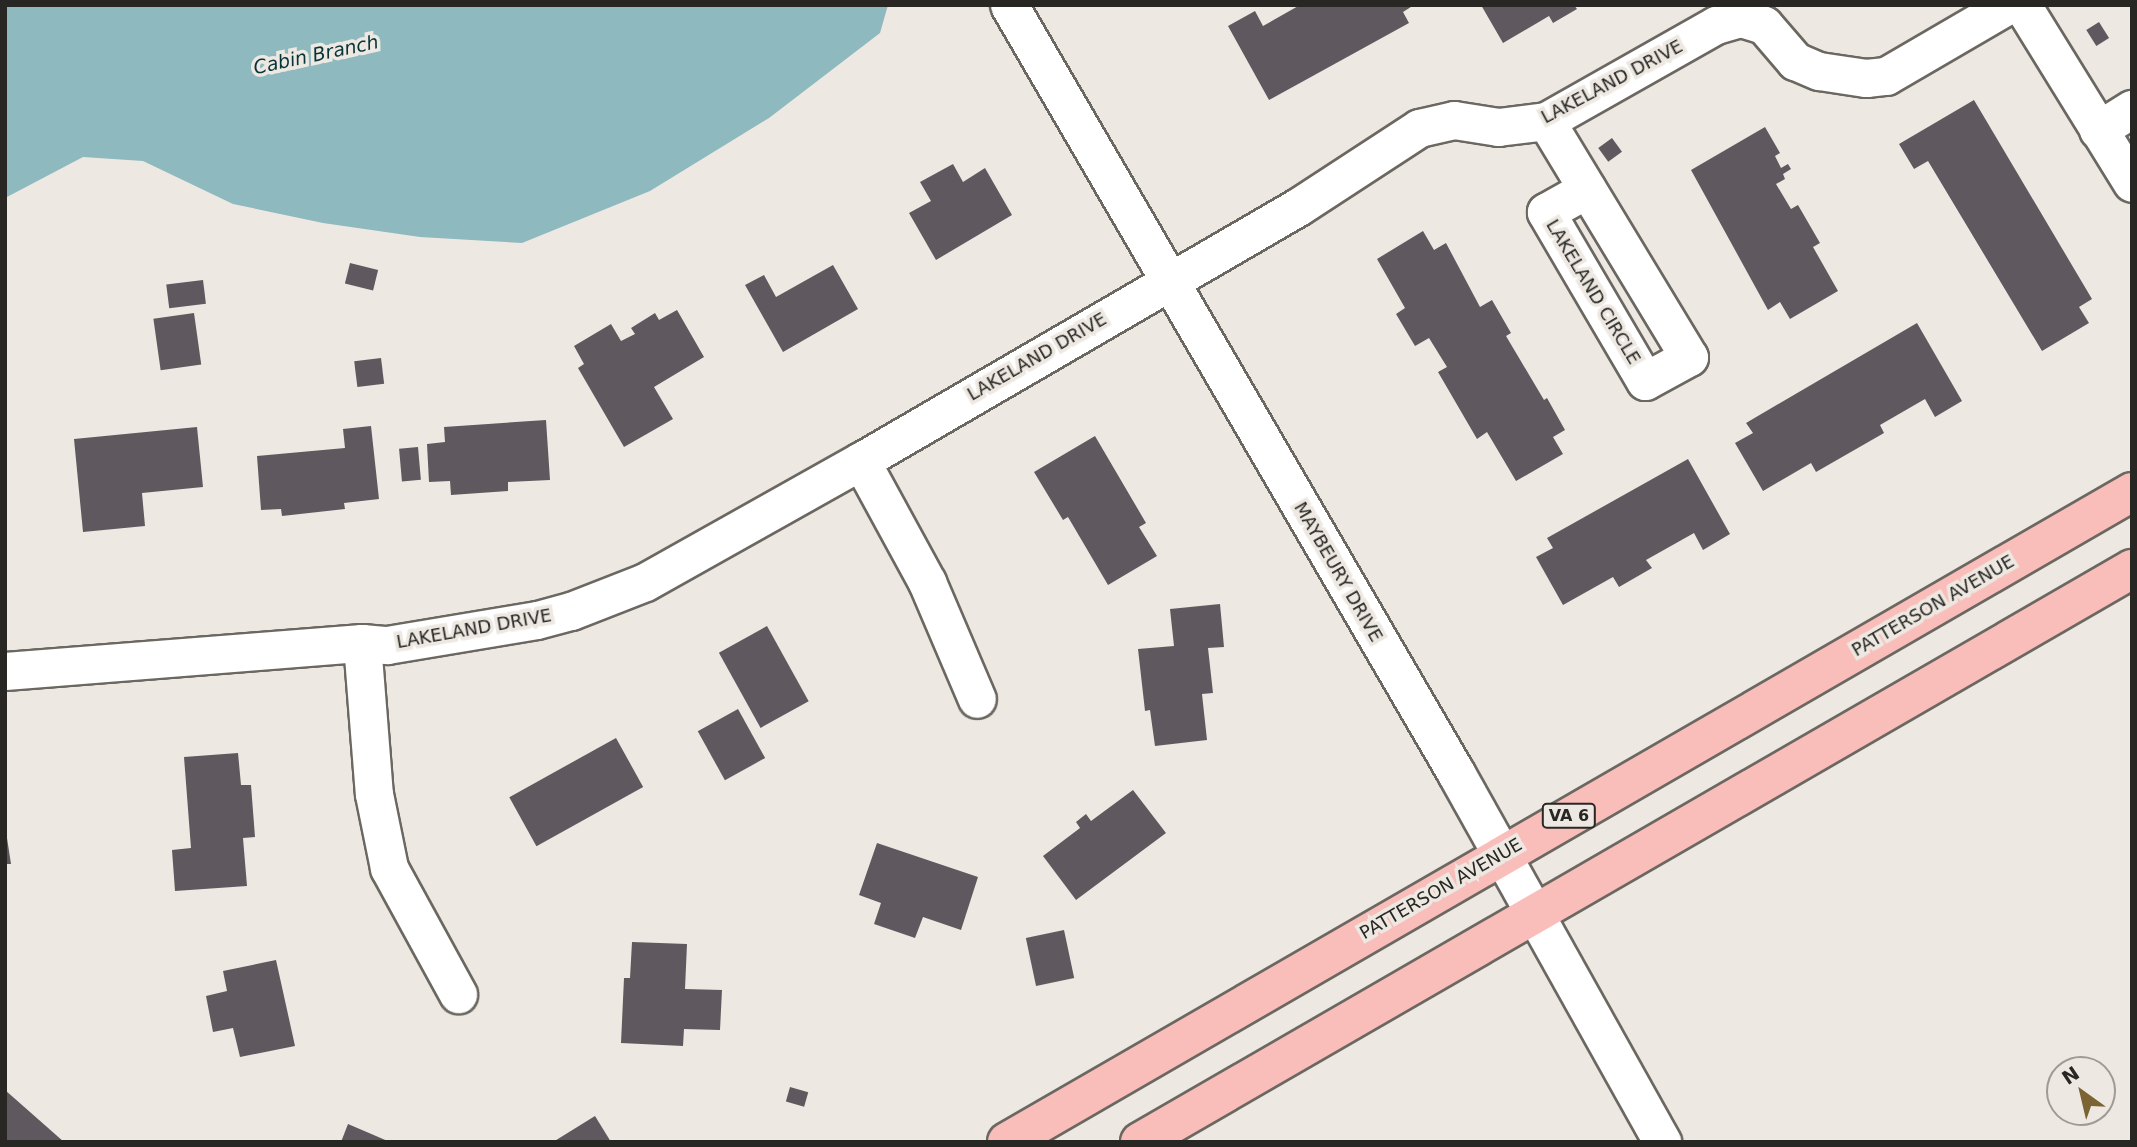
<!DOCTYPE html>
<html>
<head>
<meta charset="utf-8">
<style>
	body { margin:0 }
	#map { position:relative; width:2137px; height:1147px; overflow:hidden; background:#ede8e1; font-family:"DejaVu Sans",sans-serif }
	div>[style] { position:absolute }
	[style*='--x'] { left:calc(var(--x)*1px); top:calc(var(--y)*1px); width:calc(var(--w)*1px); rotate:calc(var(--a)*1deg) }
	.water>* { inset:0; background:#8db9bf }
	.building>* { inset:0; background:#5f595f; transform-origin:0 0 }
	.roads { filter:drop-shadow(2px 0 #6b6761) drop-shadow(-2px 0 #6b6761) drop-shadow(0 2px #6b6761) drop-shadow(0 -2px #6b6761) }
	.minor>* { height:37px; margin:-18.5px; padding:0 18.5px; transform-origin:18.5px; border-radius:18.5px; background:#fff }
	.major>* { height:38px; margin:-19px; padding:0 19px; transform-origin:19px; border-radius:19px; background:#fabeba }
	span { translate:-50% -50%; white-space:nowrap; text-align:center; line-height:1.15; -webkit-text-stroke:7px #ede8e1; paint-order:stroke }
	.shield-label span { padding:2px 5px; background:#ede8e1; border:2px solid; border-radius:5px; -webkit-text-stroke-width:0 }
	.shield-label { font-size:16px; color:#282724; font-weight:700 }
	.street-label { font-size:18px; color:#282724 }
	.water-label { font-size:19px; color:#073438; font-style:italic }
	.frame { position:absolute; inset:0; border:7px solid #282724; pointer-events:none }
	.north { position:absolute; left:2046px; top:1056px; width:70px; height:70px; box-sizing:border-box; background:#ede8e1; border:2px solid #9e9b95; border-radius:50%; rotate:326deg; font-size:19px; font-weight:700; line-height:28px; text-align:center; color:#282724 }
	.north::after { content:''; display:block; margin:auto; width:24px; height:32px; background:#7b6334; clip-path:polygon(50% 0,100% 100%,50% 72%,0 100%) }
</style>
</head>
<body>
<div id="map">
	<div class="water">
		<i style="clip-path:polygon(5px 5px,888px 5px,880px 33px,769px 118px,650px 191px,522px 243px,420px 237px,323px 223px,233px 204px,143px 161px,83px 157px,5px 198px)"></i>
	</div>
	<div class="building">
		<i style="clip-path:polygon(1300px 5px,1414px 5px,1403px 12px,1409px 23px,1269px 100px,1228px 26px,1255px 11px,1263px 26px)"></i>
		<i style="clip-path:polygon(1481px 5px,1574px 5px,1577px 9px,1553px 23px,1549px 16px,1503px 43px)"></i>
		<i style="left:2099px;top:22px;width:19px;height:15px;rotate:58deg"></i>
		<i style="clip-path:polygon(1974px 100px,2092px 299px,2079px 307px,2089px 323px,2042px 351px,1928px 161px,1914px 169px,1899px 144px)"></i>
		<i style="clip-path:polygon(1765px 127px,1780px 153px,1775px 156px,1781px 168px,1788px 164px,1791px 169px,1783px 174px,1785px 179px,1776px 184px,1791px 209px,1798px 205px,1820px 243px,1813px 247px,1838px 291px,1790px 319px,1780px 302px,1768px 310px,1691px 170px)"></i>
		<i style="left:1612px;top:138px;width:17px;height:17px;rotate:54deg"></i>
		<i style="clip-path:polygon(953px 164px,963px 182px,985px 168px,1012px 215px,936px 260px,909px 213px,931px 201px,920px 182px)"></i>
		<i style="clip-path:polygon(1423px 231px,1434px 250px,1446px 243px,1480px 307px,1492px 300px,1511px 333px,1506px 336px,1544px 400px,1547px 398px,1565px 430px,1553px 437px,1563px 454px,1516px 481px,1487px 432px,1477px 439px,1438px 372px,1447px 367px,1429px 338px,1415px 346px,1396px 314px,1405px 308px,1377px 259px)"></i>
		<i style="left:350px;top:263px;width:29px;height:21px;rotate:14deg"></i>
		<i style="clip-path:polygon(833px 265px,858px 309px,783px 352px,745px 285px,764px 275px,776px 297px)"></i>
		<i style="left:203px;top:280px;width:24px;height:37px;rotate:83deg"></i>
		<i style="clip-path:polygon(677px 310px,704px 357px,654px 387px,673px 419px,624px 447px,578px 368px,584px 364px,574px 346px,611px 324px,621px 341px,635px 334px,631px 328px,655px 313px,659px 320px)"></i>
		<i style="left:194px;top:313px;width:52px;height:41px;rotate:82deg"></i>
		<i style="clip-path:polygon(1917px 323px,1962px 401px,1935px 417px,1925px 399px,1880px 425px,1884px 433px,1816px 472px,1811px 463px,1763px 491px,1735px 443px,1753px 433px,1746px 423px)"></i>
		<i style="left:381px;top:358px;width:26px;height:27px;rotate:83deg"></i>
		<i style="clip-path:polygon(546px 420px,550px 480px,508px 482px,508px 491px,451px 495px,450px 481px,429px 482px,427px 444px,445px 442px,444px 427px)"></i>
		<i style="clip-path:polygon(371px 426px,379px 499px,344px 503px,345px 509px,282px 516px,281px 509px,261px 510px,257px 456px,345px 448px,343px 429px)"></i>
		<i style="clip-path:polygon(197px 427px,203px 487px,142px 493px,145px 526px,83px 532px,74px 439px)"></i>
		<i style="clip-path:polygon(1095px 436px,1146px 523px,1139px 527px,1157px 556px,1108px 585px,1068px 517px,1063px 520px,1034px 472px)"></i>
		<i style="left:418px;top:447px;width:33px;height:19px;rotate:85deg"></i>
		<i style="clip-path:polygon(1688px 459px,1730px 534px,1703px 550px,1694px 533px,1646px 560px,1652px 568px,1619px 587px,1613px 577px,1563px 605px,1536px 557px,1553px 548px,1547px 538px)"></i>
		<i style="clip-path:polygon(1220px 604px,1224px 647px,1208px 648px,1213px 693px,1202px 694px,1207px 740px,1155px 746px,1150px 710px,1145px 711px,1138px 649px,1174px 646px,1170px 609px)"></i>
		<i style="left:767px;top:626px;width:86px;height:55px;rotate:61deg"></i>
		<i style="left:738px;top:709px;width:56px;height:46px;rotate:61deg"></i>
		<i style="left:616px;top:738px;width:56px;height:122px;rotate:61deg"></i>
		<i style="clip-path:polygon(238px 753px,241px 785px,251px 785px,255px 837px,243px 838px,247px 886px,175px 891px,172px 850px,191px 848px,184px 757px)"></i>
		<i style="clip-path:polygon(1133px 790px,1166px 833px,1076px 900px,1043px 856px,1080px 828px,1076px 822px,1086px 814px,1091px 821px)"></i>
		<i style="clip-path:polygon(5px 825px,11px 864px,5px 864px)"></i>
		<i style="clip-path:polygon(877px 843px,978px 877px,961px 930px,923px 917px,915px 938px,874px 924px,881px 903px,859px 895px)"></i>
		<i style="left:1064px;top:930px;width:49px;height:39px;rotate:78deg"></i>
		<i style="clip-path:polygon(632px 942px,687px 944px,685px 989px,722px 990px,720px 1030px,684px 1029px,683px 1046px,621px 1043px,624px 978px,630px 978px)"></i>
		<i style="clip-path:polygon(276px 960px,295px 1046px,240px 1057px,233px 1028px,213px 1032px,206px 996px,227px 991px,223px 971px)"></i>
		<i style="left:790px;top:1087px;width:19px;height:15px;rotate:16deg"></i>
		<i style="clip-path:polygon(5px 1090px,64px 1142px,5px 1142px)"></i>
		<i style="clip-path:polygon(595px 1116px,611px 1142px,553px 1142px)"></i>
		<i style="clip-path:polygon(348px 1124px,390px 1142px,341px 1142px)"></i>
	</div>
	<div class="roads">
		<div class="minor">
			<i style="--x:1009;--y:5;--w:889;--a:59.8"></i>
			<i style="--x:1456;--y:773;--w:423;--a:60.8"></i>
			<i style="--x:2022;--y:5;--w:209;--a:58.3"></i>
			<i style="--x:1546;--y:121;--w:276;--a:58.8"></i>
			<i style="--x:1689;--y:357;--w:50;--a:151.4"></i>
			<i style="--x:1645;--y:381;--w:196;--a:-120.4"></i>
			<i style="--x:1546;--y:212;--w:47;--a:-29.3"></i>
			<i style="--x:2098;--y:130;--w:40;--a:-32"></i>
			<i style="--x:861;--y:461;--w:138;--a:61.4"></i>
			<i style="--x:927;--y:582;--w:127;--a:66.9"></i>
			<i style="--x:362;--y:643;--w:151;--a:85.5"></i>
			<i style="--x:374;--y:794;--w:76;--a:78.5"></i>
			<i style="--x:389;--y:868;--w:144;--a:61.3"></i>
			<i style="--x:5;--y:671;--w:358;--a:-4.5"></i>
			<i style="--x:362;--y:643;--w:25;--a:5"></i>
			<i style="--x:387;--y:645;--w:152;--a:-9.5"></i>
			<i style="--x:537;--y:620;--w:35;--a:-15"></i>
			<i style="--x:571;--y:611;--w:79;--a:-21.4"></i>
			<i style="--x:645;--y:582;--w:248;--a:-29.3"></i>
			<i style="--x:861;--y:461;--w:505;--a:-30.17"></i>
			<i style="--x:1298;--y:207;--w:145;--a:-33.1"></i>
			<i style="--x:1419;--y:128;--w:36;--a:-13"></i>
			<i style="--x:1454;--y:120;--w:45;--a:9"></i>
			<i style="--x:1498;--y:127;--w:48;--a:-7.1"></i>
			<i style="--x:1546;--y:121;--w:195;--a:-29.5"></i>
			<i style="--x:1716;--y:25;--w:26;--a:-16"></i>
			<i style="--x:1741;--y:18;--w:24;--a:17"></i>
			<i style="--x:1764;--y:25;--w:48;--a:49.3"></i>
			<i style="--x:1795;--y:61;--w:26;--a:23"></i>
			<i style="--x:1819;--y:71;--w:48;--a:8.5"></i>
			<i style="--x:1866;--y:78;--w:20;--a:-6"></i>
			<i style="--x:1886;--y:76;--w:141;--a:-30.2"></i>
		</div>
		<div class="major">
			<i style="--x:1007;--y:1142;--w:1299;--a:-30.02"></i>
			<i style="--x:1140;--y:1142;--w:1146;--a:-30.01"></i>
		</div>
	</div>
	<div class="shield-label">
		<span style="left:1569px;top:816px">VA 6</span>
	</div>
	<div class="street-label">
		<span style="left:1612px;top:82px;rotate:-28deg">LAKELAND DRIVE</span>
		<span style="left:1593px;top:292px;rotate:59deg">LAKELAND CIRCLE</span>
		<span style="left:1037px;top:357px;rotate:-30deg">LAKELAND DRIVE</span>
		<span style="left:1338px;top:572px;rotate:60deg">MAYBEURY DRIVE</span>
		<span style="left:1933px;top:606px;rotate:-30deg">PATTERSON AVENUE</span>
		<span style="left:474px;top:629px;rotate:-10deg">LAKELAND DRIVE</span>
		<span style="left:1441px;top:889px;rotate:-30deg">PATTERSON AVENUE</span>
	</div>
	<div class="water-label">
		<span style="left:316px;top:55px;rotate:-12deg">Cabin Branch</span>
	</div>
	<div class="frame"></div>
	<div class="north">N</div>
</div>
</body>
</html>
